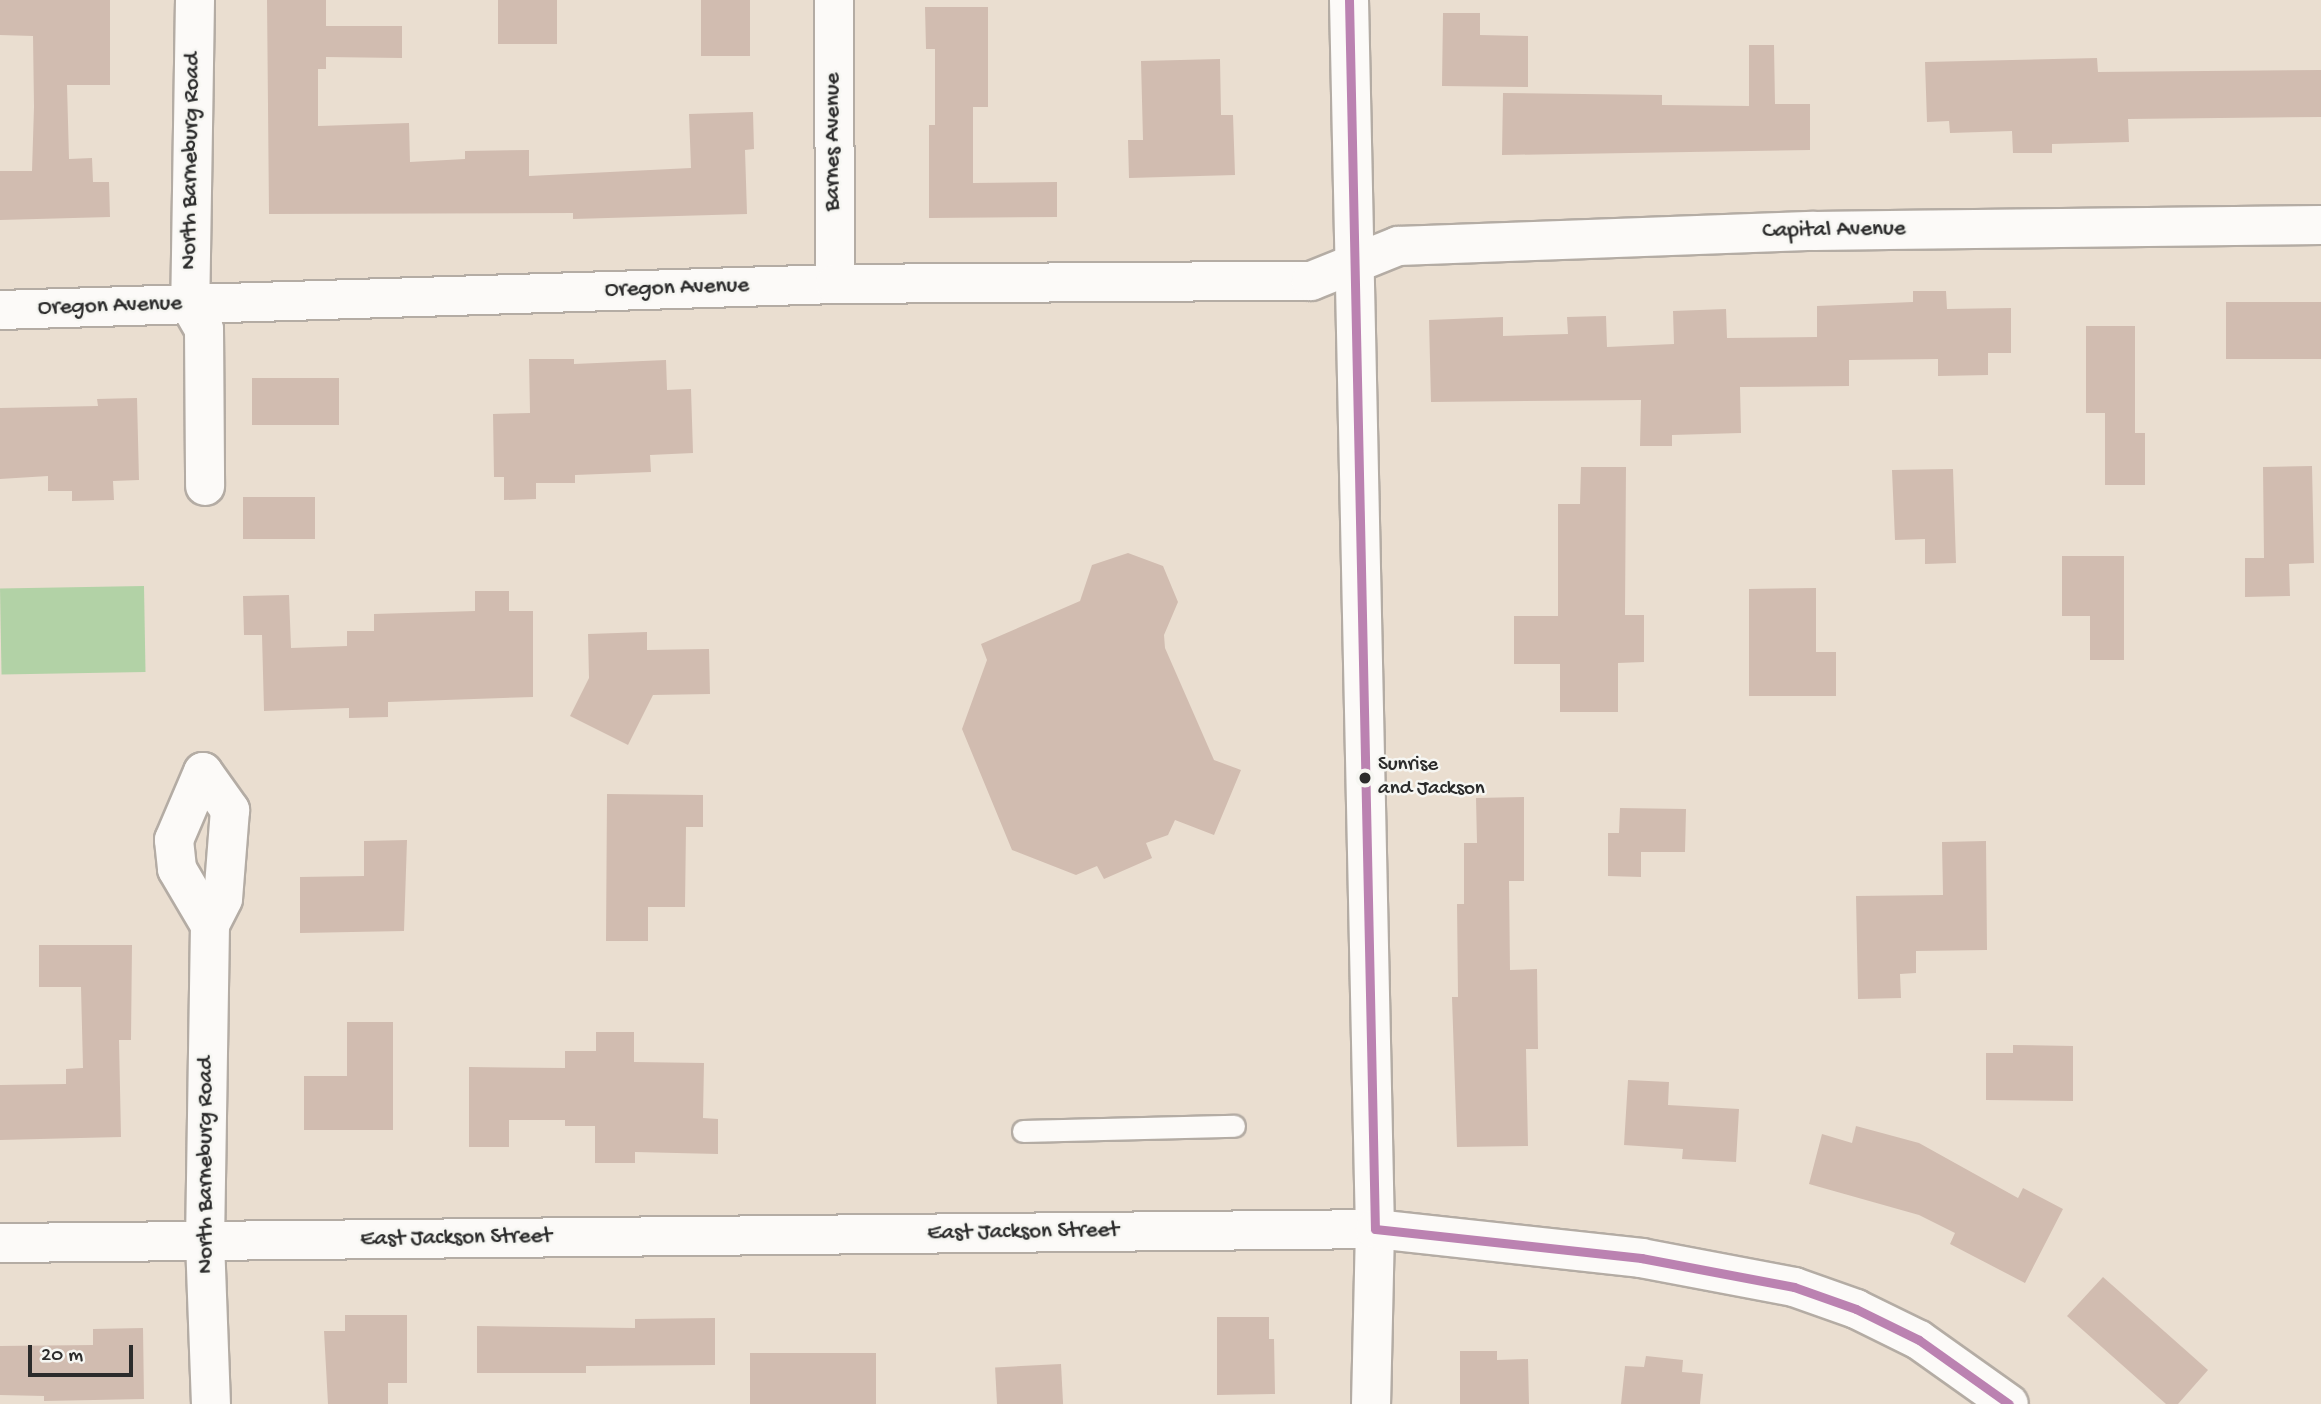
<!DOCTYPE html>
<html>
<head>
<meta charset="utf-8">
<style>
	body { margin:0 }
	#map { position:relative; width:2321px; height:1404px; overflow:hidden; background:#eaded0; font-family:"Gochi Hand",sans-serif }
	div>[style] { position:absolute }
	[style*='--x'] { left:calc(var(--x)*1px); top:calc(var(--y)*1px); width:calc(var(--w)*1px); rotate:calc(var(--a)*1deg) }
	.green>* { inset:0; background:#b2d2a6; transform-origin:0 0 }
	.building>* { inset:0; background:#d1bcb0; transform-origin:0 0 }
	.roads { filter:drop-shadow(2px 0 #b4aca4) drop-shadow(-2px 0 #b4aca4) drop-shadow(0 2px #b4aca4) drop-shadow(0 -2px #b4aca4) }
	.service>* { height:21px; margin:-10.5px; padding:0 10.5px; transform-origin:10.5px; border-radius:10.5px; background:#fcfaf8 }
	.minor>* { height:38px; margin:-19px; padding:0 19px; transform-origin:19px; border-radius:19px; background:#fcfaf8 }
	.tertiary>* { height:38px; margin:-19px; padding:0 19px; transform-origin:19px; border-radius:19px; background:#fcfaf8 }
	.bus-1>* { height:9px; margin:-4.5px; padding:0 4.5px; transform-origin:4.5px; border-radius:4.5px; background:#bb82b1 }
	.dots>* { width:19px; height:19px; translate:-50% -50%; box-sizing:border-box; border:4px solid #f6f6f2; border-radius:50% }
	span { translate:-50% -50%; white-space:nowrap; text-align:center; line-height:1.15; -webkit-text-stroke:5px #f6f6f2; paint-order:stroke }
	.bus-label { font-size:21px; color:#2b2b2b }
	.left { translate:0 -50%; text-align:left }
	.street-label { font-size:23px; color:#2b2b2b }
	.scale { position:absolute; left:28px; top:1345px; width:105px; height:32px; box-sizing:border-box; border:4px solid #2b2b2b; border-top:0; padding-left:9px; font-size:21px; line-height:24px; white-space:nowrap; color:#2b2b2b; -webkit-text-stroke:5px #f6f6f2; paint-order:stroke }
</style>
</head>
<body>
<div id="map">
	<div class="green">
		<i style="left:144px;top:586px;width:86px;height:144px;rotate:89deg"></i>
	</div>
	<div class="building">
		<i style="clip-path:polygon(0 0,110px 0,110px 85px,67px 85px,69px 159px,92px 158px,93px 182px,109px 182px,110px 217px,0 220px,0 171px,32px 171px,34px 107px,33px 36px,0 35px)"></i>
		<i style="clip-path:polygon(267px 0,326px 0,326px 26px,402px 26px,402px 58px,326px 57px,326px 69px,318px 69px,318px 126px,409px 123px,410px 162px,465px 159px,465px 151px,529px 150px,529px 176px,691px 168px,689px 114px,753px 112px,754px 149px,745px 150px,747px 214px,573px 219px,573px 213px,269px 214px)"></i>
		<i style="left:498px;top:0;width:59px;height:44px"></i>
		<i style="left:701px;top:0;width:49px;height:56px"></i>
		<i style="clip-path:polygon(925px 7px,988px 7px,988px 107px,973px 107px,973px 183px,1057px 182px,1057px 217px,929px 218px,929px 125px,935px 125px,935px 49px,926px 49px)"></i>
		<i style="clip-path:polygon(1443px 13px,1480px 13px,1480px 35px,1528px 36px,1528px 87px,1442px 86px)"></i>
		<i style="clip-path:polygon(1749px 45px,1774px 45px,1775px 104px,1810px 104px,1810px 150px,1502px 155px,1503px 93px,1662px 95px,1662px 105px,1749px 106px)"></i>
		<i style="clip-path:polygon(2097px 58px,2098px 72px,2321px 70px,2321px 117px,2128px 119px,2129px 142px,2052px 144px,2052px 153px,2013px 153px,2012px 131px,1950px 133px,1949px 121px,1927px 122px,1925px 62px)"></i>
		<i style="clip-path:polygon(1220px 59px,1221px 115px,1233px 115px,1235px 175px,1129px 178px,1128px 140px,1143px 140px,1141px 61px)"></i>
		<i style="clip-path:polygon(1913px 291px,1946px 291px,1947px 309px,2011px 308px,2011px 353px,1988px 353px,1988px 375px,1938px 376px,1938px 359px,1849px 360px,1849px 386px,1740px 387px,1741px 433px,1672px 435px,1672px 446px,1640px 446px,1641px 400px,1431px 402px,1429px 320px,1503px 317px,1503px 336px,1568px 334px,1567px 317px,1606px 316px,1607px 347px,1674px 344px,1673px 311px,1726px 309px,1727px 338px,1817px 337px,1817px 306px,1913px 302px)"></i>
		<i style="left:2321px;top:302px;width:57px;height:95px;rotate:90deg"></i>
		<i style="clip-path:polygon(2086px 326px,2135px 326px,2135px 433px,2145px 433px,2145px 485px,2105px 485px,2105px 413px,2086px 413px)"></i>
		<i style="clip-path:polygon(529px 359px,574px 359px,574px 364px,666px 360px,667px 390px,691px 389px,693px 453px,650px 455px,651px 472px,575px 475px,575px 483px,536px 483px,536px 499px,504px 500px,504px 477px,494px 477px,493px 414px,530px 413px)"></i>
		<i style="left:252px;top:378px;width:87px;height:47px"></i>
		<i style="clip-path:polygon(137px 398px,139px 480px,113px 481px,114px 500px,72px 501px,72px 491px,48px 491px,48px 476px,0 479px,0 408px,98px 406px,97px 399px)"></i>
		<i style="clip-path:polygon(2312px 466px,2314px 563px,2289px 564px,2290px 596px,2245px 597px,2245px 558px,2264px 558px,2263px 467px)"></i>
		<i style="clip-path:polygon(1581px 467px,1626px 467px,1625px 615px,1644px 615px,1644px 662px,1618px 663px,1618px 712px,1560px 712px,1560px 664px,1514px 664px,1514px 616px,1558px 616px,1558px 504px,1580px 504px)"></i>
		<i style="clip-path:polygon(1953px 469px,1956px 563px,1925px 564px,1925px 539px,1895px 540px,1892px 470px)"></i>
		<i style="left:243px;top:497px;width:72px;height:42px"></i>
		<i style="clip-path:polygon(1128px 553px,1163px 566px,1178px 602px,1164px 635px,1165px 648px,1214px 760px,1241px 770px,1214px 835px,1175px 820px,1168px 835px,1146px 843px,1152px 858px,1104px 879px,1097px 866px,1076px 875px,1012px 850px,962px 729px,987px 660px,981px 644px,1080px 601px,1092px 565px)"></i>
		<i style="clip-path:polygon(2062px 556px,2124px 556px,2124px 660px,2090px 660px,2090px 616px,2062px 616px)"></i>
		<i style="clip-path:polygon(1816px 588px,1816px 652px,1836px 652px,1836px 696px,1749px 696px,1749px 589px)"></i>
		<i style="clip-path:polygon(475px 591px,509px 591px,509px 611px,533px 611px,533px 697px,388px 702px,388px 717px,349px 718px,349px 708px,264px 711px,262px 635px,244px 635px,243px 596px,289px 595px,291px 648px,347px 646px,347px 631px,374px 631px,374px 614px,475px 611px)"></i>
		<i style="clip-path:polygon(647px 632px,647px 650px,709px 649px,710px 694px,653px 695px,628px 745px,570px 716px,589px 678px,588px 634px)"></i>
		<i style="clip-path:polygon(607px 794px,703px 795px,703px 827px,686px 827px,685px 907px,648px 907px,648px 941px,606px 941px)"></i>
		<i style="clip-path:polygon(1524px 797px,1524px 881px,1509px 881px,1510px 970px,1537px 969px,1538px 1049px,1526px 1049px,1528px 1146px,1457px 1147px,1452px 997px,1458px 997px,1457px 904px,1464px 904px,1464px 843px,1477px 843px,1476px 798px)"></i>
		<i style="clip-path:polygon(1620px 808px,1686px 809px,1685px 852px,1641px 852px,1641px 877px,1608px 876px,1608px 833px,1619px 833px)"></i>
		<i style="clip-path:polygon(407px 840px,404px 931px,300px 933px,300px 877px,364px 876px,364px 841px)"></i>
		<i style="clip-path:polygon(1986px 841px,1987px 950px,1916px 951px,1916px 973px,1900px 974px,1901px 998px,1858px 999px,1856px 896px,1943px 895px,1942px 842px)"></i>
		<i style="clip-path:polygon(39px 945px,132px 945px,131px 1040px,119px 1040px,121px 1137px,0 1140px,0 1085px,66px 1084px,66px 1069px,83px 1068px,81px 987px,39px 987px)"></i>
		<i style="clip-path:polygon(347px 1022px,393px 1022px,393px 1130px,304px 1130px,304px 1076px,347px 1076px)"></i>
		<i style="clip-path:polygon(596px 1032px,634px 1032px,634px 1062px,704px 1063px,703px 1118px,718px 1119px,718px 1154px,635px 1152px,635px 1163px,595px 1163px,595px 1126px,565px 1126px,565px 1120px,509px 1120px,509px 1147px,469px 1147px,469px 1067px,565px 1068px,565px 1051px,596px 1051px)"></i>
		<i style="clip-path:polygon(2013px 1045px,2073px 1046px,2073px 1101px,1986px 1100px,1986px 1053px,2013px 1053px)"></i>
		<i style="clip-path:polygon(1628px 1080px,1669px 1082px,1668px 1105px,1739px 1109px,1736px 1162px,1682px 1159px,1683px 1149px,1624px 1145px)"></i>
		<i style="clip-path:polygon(1856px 1126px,1919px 1143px,2018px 1198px,2023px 1188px,2063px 1209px,2025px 1283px,1950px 1244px,1955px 1233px,1919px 1215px,1809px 1184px,1822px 1134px,1852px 1143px)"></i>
		<i style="clip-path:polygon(2103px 1277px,2208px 1370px,2178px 1404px,2166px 1404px,2067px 1316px)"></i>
		<i style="clip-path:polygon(345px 1315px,407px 1315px,407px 1383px,388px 1383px,388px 1404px,328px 1404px,324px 1331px,345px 1331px)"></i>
		<i style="clip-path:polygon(1217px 1317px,1269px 1317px,1269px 1339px,1274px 1339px,1275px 1394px,1217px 1395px)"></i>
		<i style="clip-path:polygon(715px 1318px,715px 1365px,586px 1366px,586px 1373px,477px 1373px,477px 1326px,635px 1328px,635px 1319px)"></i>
		<i style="clip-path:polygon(143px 1328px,144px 1399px,44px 1401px,44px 1396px,0 1395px,0 1346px,93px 1345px,93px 1329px)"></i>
		<i style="clip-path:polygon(1460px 1351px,1497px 1351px,1497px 1360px,1528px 1359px,1529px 1404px,1460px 1404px)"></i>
		<i style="left:750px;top:1353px;width:126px;height:51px"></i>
		<i style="clip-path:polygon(1646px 1356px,1683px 1360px,1682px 1372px,1703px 1374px,1700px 1404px,1621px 1404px,1625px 1366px,1644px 1367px)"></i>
		<i style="left:1061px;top:1364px;width:40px;height:66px;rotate:87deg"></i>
	</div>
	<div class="roads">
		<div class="service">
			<i style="--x:1023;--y:1131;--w:211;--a:-1.4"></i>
		</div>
		<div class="minor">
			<i style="--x:195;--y:0;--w:305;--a:90.9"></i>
			<i style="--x:190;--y:305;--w:28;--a:60"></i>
			<i style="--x:204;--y:329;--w:157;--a:89.6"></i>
			<i style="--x:834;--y:0;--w:284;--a:89.8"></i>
			<i style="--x:0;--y:310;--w:835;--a:-1.78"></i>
			<i style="--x:835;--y:284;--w:476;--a:-0.4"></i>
			<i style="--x:1311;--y:281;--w:94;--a:-21.9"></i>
			<i style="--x:1398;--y:246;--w:416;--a:-2.1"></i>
			<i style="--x:1814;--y:231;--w:507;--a:-0.68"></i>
			<i style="--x:203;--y:772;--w:47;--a:54.6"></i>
			<i style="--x:230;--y:810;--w:89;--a:94.5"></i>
			<i style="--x:223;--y:899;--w:29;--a:117"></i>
			<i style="--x:210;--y:925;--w:316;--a:90.9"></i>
			<i style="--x:205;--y:1241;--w:163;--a:87.9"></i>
			<i style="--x:203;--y:772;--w:74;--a:113.1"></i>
			<i style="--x:174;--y:840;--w:29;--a:84"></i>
			<i style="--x:177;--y:869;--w:65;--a:59.5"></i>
		</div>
		<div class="tertiary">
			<i style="--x:1349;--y:0;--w:1229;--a:88.79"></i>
			<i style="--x:1375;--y:1229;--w:175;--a:91.3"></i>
			<i style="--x:0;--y:1243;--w:1375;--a:-0.58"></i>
			<i style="--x:1375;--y:1229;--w:268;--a:6.2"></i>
			<i style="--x:1641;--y:1258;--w:156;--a:10.7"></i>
			<i style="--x:1794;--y:1287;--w:66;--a:19.5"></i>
			<i style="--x:1856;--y:1309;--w:70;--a:26.2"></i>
			<i style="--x:1919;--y:1340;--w:110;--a:35.4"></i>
		</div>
	</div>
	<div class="bus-1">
		<i style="--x:1349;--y:0;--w:1229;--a:88.79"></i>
		<i style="--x:1375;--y:1229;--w:268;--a:6.2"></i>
		<i style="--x:1641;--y:1258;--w:156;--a:10.7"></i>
		<i style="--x:1794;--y:1287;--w:66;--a:19.5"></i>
		<i style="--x:1856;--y:1309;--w:70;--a:26.2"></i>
		<i style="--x:1919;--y:1340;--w:110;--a:35.4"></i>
	</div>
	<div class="dots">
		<i style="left:1365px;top:778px;background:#2b2b2b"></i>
	</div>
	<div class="bus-label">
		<span class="left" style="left:1378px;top:778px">Sunrise<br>and Jackson</span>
	</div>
	<div class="street-label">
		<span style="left:834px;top:142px;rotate:-90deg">Barnes Avenue</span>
		<span style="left:192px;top:161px;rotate:-89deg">North Barneburg Road</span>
		<span style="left:1834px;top:231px;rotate:-1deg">Capital Avenue</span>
		<span style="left:677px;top:289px;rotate:-2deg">Oregon Avenue</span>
		<span style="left:110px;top:307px;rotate:-2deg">Oregon Avenue</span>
		<span style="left:207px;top:1165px;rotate:-90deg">North Barneburg Road</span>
		<span style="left:1023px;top:1233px;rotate:-1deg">East Jackson Street</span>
		<span style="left:456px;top:1239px;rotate:-1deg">East Jackson Street</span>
	</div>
	<div class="scale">20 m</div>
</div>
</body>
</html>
